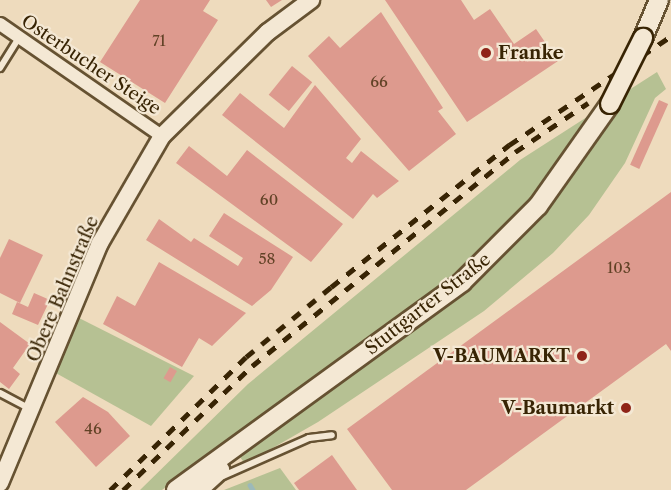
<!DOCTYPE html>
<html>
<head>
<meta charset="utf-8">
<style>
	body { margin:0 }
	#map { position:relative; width:671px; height:490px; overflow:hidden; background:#eedbbd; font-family:"Libre Caslon Text",serif }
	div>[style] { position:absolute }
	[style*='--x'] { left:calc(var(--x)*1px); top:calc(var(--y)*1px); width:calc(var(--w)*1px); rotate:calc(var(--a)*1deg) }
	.green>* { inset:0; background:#b6c193 }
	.stream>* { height:4.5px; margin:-2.25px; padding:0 2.25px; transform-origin:2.25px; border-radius:2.25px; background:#9cb9b9 }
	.building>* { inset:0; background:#dd9a8e; transform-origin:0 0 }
	.roads { filter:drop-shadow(2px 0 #665232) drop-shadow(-2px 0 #665232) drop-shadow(0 2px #665232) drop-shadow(0 -2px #665232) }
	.service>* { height:6px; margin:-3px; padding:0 3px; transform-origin:3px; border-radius:3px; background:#f4e8d4 }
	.minor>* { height:12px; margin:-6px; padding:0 6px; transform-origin:6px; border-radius:6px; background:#f4e8d4 }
	.tertiary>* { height:16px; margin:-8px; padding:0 8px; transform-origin:8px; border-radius:8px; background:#f4e8d4 }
	.secondary>* { height:18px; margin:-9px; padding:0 9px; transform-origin:9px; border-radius:9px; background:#f4e8d4 }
	.rail>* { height:4.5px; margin-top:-2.25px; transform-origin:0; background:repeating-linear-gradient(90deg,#382404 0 10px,transparent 0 20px) }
	.bridges { filter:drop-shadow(2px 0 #382404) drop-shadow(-2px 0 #382404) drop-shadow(0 2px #382404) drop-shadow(0 -2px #382404) }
	.secondary-bridge>* { height:18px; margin:-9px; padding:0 9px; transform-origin:9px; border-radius:9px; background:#f4e8d4 }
	.dots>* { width:16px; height:16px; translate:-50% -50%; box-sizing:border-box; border:3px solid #f4e8d4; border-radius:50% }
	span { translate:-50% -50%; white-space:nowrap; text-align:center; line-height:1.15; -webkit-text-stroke:4.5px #f4e8d4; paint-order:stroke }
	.number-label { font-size:15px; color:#614226 }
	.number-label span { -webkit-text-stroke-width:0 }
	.poi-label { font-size:18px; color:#382404; font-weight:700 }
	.left { translate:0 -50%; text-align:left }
	.right { translate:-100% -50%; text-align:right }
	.street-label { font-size:18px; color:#382404 }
</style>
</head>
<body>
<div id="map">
	<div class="green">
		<i style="clip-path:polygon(657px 72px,666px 89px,655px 98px,625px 163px,589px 215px,553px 253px,484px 311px,318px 422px,245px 464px,228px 440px,162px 490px,140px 490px,248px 384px,520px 160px)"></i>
		<i style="clip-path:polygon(77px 317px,194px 376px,151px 426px,54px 372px)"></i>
		<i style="clip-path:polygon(280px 468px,296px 490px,224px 490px)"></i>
	</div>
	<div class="stream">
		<i style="--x:250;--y:485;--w:6;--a:59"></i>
	</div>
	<div class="building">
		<i style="clip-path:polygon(140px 0,210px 0,203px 11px,218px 20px,165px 103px,100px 62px)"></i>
		<i style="clip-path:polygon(266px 0,282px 0,271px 7px)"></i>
		<i style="clip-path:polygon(385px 0,461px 0,474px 20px,490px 9px,514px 44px,536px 29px,558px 61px,467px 122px)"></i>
		<i style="clip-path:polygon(381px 12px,443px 108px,438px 111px,456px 134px,409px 171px,308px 56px,329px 36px,340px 48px)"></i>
		<i style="left:292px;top:66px;width:26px;height:37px;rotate:39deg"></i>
		<i style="clip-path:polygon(315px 85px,361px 139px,346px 158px,352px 163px,361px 151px,399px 181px,377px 198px,373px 194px,353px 219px,222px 115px,240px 93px,284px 128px)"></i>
		<i style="left:659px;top:100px;width:10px;height:71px;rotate:24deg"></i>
		<i style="clip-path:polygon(189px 146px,227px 176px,247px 150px,343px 224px,311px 262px,176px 163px)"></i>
		<i style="clip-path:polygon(671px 192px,671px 351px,666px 344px,466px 490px,392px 490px,347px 429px)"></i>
		<i style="clip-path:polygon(224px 213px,293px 257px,271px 290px,252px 306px,146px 240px,159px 219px,191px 242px,194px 238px,238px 266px,243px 258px,209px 236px)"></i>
		<i style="clip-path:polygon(9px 239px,43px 255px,20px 303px,0 293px,0 258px)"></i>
		<i style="clip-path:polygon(159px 262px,246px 313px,212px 346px,199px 338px,182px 367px,103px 324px,117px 296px,135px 306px)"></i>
		<i style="clip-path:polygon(34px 293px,50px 300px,38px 325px,12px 314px,17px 302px,28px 307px)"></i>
		<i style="clip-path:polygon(0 322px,30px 344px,13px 368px,20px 374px,9px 389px,0 382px)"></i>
		<i style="left:170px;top:367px;width:8px;height:13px;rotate:30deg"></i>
		<i style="clip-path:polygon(83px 397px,108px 412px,130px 436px,96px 467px,55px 422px)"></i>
		<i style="clip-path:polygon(332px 455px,357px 490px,299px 490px,294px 483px)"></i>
	</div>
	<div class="roads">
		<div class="service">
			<i style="--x:0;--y:68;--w:36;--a:-58"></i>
			<i style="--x:0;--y:393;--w:34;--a:28"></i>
			<i style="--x:223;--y:476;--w:94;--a:-23.8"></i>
			<i style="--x:309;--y:438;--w:23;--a:-7"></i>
		</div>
		<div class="minor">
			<i style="--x:0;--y:24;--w:197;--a:34.7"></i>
		</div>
		<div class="tertiary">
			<i style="--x:0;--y:483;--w:260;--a:-67.4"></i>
			<i style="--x:100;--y:243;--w:124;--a:-59.9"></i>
			<i style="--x:162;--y:136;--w:148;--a:-44.5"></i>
			<i style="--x:268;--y:32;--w:54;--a:-36.7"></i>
		</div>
		<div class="secondary">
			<i style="--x:643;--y:38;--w:41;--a:-67.2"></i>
			<i style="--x:176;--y:490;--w:354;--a:-36"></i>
			<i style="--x:462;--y:282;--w:107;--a:-45"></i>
			<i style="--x:538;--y:206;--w:125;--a:-54.8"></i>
			<i style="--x:198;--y:490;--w:30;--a:-42"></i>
		</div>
	</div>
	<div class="rail">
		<i style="--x:110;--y:490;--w:190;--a:-44.4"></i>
		<i style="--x:246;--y:357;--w:110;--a:-39.5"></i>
		<i style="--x:331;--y:287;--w:228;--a:-38.6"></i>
		<i style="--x:509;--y:145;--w:195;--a:-33.9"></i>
		<i style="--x:123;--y:490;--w:179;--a:-43.9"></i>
		<i style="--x:252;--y:366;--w:339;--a:-39.1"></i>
		<i style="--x:515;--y:152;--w:88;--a:-33.9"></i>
	</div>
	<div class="bridges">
		<div class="secondary-bridge">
			<i style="--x:610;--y:104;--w:74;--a:-63.4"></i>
		</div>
	</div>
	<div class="dots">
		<i style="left:486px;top:53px;background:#8f2418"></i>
		<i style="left:582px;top:356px;background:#8f2418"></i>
		<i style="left:626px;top:408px;background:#8f2418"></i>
	</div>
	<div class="number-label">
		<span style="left:159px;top:41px">71</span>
		<span style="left:379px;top:82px">66</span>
		<span style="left:269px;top:200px">60</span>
		<span style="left:267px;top:259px">58</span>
		<span style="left:619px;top:268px">103</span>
		<span style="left:93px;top:429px">46</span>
	</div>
	<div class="poi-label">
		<span class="left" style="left:498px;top:53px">Franke</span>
		<span class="right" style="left:570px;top:356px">V-BAUMARKT</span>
		<span class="right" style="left:614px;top:408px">V-Baumarkt</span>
	</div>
	<div class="street-label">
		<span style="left:91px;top:65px;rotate:34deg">Osterbucher Steige</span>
		<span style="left:63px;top:289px;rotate:-67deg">Obere Bahnstraße</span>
		<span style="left:428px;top:304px;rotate:-38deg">Stuttgarter Straße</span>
	</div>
</div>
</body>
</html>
